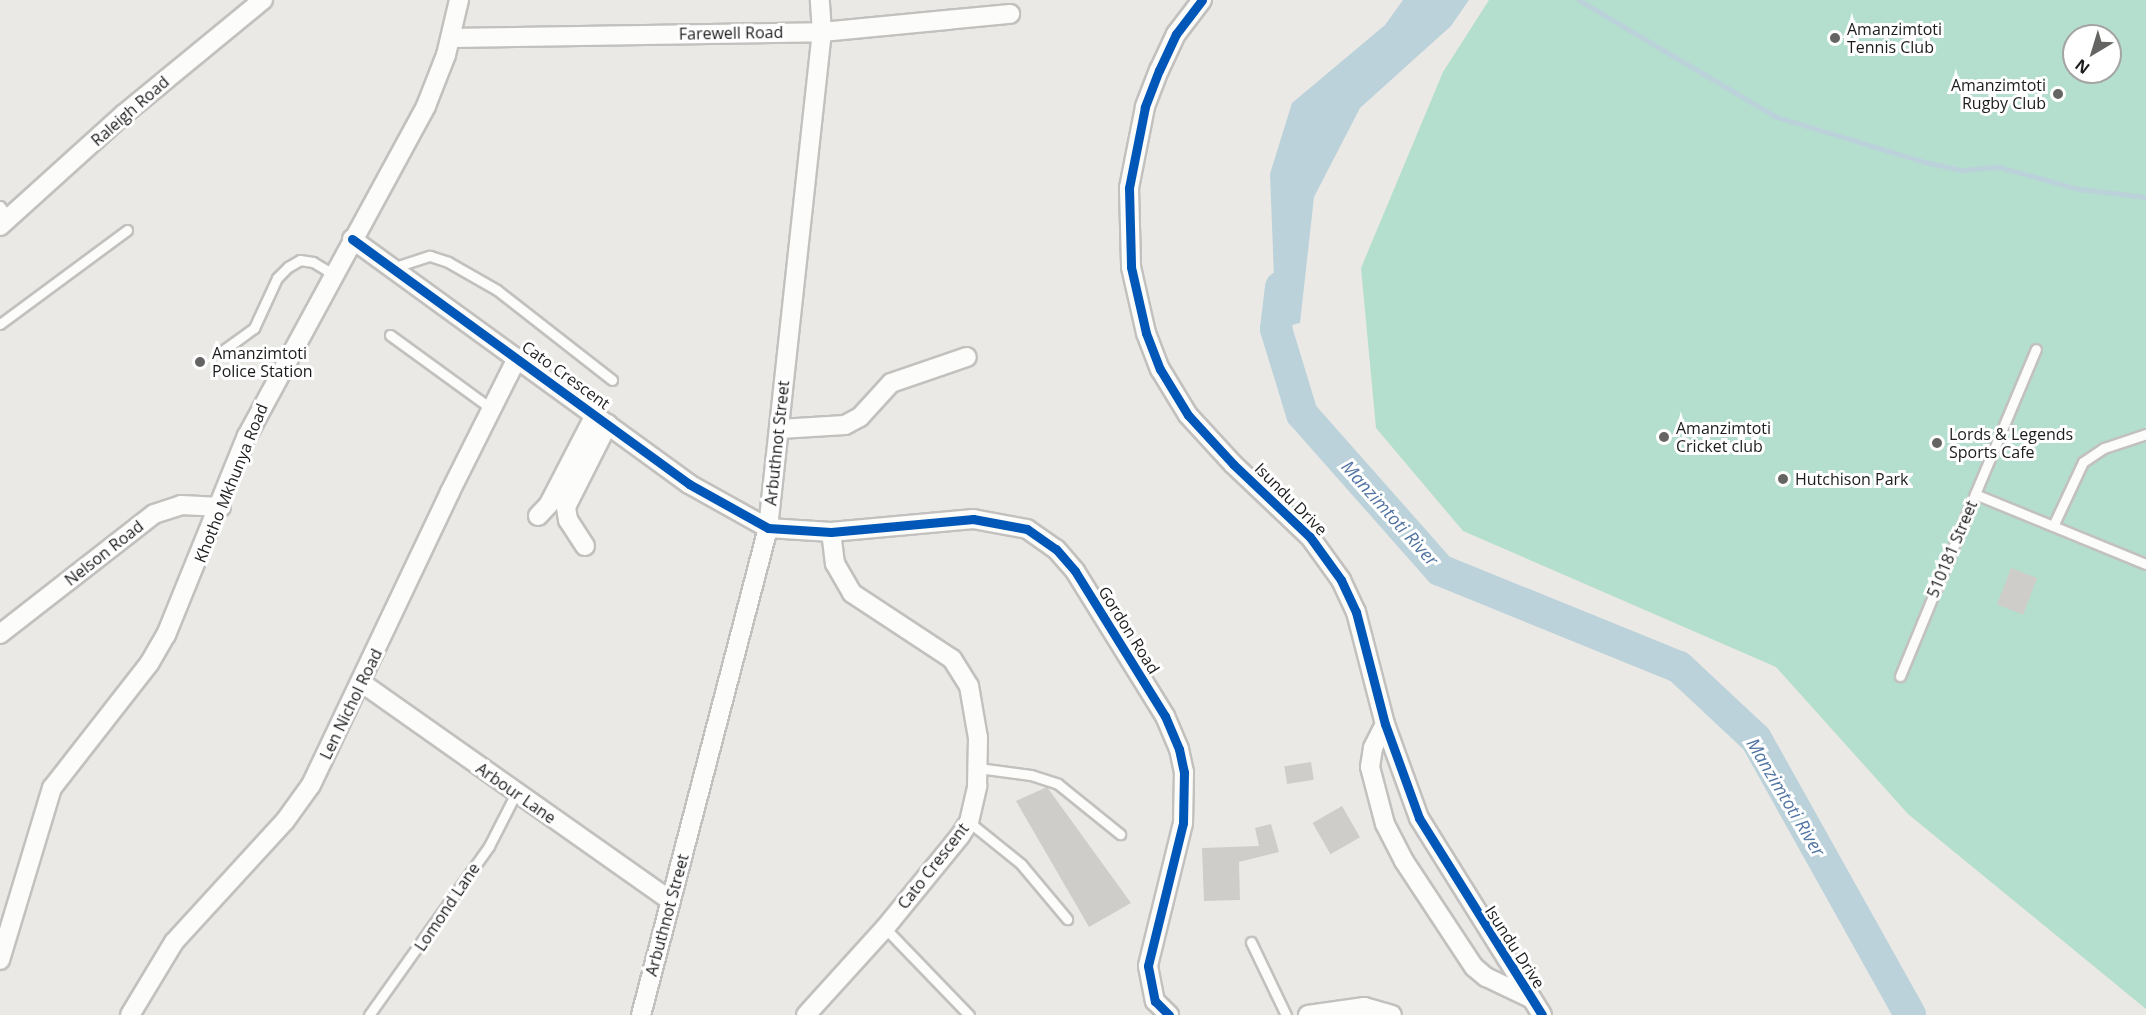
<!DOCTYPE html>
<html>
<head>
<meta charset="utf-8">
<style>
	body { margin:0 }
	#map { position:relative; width:2146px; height:1015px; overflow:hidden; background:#ebe9e5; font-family:"Open Sans",sans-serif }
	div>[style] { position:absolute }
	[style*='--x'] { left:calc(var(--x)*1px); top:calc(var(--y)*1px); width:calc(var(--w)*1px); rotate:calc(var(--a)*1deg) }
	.pitch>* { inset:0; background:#b4dece }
	.water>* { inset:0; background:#bbd2da }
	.stream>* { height:5px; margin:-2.5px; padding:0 2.5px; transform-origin:2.5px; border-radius:2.5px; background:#bbd2da }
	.river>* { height:32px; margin:-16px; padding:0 16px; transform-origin:16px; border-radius:16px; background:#bbd2da }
	.building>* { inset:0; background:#cfcdca; transform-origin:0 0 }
	.roads { filter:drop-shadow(2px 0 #c2c1bf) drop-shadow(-2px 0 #c2c1bf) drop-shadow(0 2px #c2c1bf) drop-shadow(0 -2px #c2c1bf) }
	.service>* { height:9px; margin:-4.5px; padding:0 4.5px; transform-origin:4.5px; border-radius:4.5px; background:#fcfcfb }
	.minor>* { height:18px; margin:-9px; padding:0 9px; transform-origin:9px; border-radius:9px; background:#fcfcfb }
	.cycleway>* { height:9px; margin:-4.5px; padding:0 4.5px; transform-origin:4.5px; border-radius:4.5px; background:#0057b8 }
	.dots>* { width:16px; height:16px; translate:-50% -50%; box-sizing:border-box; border:3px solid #fff; border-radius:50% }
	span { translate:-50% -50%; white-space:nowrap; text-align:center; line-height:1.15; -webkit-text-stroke:6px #fff; paint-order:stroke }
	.poi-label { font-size:16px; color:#1c1c1c }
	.left { translate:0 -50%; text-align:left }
	.right { translate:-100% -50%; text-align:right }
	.street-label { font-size:16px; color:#1c1c1c }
	.water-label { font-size:18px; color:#5274a2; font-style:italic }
	.north { position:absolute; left:2062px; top:24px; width:60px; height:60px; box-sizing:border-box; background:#fff; border:2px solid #a4a4a4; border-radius:50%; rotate:218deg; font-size:16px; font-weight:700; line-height:24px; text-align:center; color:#1c1c1c }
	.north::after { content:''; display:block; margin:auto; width:21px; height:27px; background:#646462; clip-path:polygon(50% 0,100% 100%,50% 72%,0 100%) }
</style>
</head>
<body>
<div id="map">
	<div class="pitch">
		<i style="clip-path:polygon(evenodd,1489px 0,2146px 0,2146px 1009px,1908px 814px,1776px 667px,1463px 531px,1376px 428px,1361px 268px,1443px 72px,1489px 0,2074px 36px,2110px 36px,2110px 72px,2074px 72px,2074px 36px)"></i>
	</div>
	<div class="water">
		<i style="clip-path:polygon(1403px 0,1469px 0,1451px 26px,1360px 108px,1314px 197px,1300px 323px,1276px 329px,1270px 174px,1292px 103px,1385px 25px)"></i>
	</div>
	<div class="stream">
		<i style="--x:1579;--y:0;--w:227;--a:30.7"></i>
		<i style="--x:1774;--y:116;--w:157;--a:17"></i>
		<i style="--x:1924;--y:162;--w:39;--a:12"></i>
		<i style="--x:1962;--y:170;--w:37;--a:-5"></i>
		<i style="--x:1999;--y:167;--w:83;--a:15.4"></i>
		<i style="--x:2079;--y:189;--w:67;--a:6.8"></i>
	</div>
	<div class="river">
		<i style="--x:1281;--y:287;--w:42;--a:96.8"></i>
		<i style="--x:1276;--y:329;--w:89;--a:73"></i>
		<i style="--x:1302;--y:414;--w:208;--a:48.5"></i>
		<i style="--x:1440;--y:570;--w:258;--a:22.1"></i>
		<i style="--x:1679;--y:667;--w:105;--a:43.1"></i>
		<i style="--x:1756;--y:739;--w:316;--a:60.8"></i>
	</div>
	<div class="building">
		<i style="left:2011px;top:568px;width:28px;height:39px;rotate:21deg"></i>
		<i style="left:1311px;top:762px;width:18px;height:27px;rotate:81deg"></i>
		<i style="clip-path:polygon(1047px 787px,1131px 903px,1089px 927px,1016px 801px)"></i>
		<i style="left:1342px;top:806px;width:36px;height:34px;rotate:60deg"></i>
		<i style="clip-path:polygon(1271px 824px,1279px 852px,1239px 862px,1240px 900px,1204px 901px,1202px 848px,1259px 846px,1255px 828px)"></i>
	</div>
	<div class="roads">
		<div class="service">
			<i style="--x:0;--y:206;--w:14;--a:56"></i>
			<i style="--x:392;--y:268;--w:40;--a:-18"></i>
			<i style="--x:430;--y:256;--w:19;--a:18"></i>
			<i style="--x:448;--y:262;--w:56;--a:29.7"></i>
			<i style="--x:497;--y:290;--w:146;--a:38"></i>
			<i style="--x:0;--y:324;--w:158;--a:-36.5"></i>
			<i style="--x:390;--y:335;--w:126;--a:36"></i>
			<i style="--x:221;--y:352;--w:41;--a:-36"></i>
			<i style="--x:254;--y:328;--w:55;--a:-65.3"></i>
			<i style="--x:277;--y:278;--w:16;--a:-45"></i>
			<i style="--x:288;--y:267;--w:14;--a:-30"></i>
			<i style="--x:300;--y:260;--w:13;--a:9"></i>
			<i style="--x:313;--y:262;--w:23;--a:31"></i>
			<i style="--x:1975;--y:494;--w:157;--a:-67.2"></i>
			<i style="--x:2053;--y:526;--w:71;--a:-64.9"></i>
			<i style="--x:2083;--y:462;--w:25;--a:-34"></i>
			<i style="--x:2104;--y:448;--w:44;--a:-18.4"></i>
			<i style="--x:1900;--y:676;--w:197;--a:-67.6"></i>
			<i style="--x:1975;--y:494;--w:185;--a:22.3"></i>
			<i style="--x:978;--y:768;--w:53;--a:7.5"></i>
			<i style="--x:1031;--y:775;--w:28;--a:18"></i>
			<i style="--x:1058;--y:784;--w:80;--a:38.9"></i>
			<i style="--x:969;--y:822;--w:67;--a:38.9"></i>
			<i style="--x:1021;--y:864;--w:72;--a:50.1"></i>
			<i style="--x:885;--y:928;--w:121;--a:46"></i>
			<i style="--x:1251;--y:942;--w:81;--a:64.4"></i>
			<i style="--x:369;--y:1015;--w:207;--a:-54.6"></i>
			<i style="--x:489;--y:846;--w:59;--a:-63"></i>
		</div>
		<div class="minor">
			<i style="--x:1202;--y:0;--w:43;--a:127.4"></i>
			<i style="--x:1176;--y:34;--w:40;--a:115"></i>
			<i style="--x:1159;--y:70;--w:40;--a:111"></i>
			<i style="--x:1145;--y:107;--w:83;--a:101.2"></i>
			<i style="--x:1129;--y:188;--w:79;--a:88.5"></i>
			<i style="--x:1131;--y:267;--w:68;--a:77.2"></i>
			<i style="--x:1146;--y:333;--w:39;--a:69"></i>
			<i style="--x:1160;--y:369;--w:54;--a:58.7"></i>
			<i style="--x:1188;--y:415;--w:67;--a:47.4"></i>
			<i style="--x:1233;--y:464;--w:106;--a:43.5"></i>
			<i style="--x:1310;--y:537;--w:53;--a:54.2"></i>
			<i style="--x:1341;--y:580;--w:35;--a:65"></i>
			<i style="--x:1356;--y:612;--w:116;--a:75.5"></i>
			<i style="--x:1385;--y:724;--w:100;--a:70.1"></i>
			<i style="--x:1419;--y:818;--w:232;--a:58"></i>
			<i style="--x:451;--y:38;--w:371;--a:-0.9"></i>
			<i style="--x:822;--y:32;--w:189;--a:-5.5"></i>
			<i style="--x:0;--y:226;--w:167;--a:-42.1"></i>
			<i style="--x:124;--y:114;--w:180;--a:-39.4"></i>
			<i style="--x:352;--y:239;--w:417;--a:36"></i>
			<i style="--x:689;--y:484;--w:90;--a:29.1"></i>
			<i style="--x:768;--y:528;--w:63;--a:3.6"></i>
			<i style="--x:831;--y:532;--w:143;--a:-5.2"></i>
			<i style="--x:973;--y:519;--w:55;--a:10.5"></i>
			<i style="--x:1027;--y:529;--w:35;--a:35"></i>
			<i style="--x:1056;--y:549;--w:29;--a:49"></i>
			<i style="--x:1075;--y:571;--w:171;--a:58.2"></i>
			<i style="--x:1165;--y:716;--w:36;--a:67"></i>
			<i style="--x:1179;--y:749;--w:24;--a:78"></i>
			<i style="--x:1184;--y:772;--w:51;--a:91.1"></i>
			<i style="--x:1183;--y:823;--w:147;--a:103.8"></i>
			<i style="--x:1148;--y:966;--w:36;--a:79"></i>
			<i style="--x:1155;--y:1001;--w:20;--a:45"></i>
			<i style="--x:780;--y:429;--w:65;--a:-3.5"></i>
			<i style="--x:845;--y:425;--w:17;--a:-28"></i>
			<i style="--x:860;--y:417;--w:46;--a:-47.6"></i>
			<i style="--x:891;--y:383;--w:80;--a:-18.9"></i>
			<i style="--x:538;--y:516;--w:16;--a:-47"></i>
			<i style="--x:549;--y:504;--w:100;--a:-62.7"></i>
			<i style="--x:585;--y:546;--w:31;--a:-123"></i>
			<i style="--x:568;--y:520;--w:13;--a:-99"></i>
			<i style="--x:566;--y:507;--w:93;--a:-63.2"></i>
			<i style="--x:0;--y:634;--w:195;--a:-37.9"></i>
			<i style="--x:154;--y:514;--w:28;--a:-18"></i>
			<i style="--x:181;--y:505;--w:40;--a:2.9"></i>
			<i style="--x:362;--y:683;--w:378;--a:35.2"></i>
			<i style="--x:1385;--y:724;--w:27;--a:117"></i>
			<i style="--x:1373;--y:748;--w:19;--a:99"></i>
			<i style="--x:1370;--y:767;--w:59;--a:75.3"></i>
			<i style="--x:1385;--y:824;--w:42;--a:62.8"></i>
			<i style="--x:1404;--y:861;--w:127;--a:56.6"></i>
			<i style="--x:1474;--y:967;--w:16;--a:40"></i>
			<i style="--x:1486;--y:977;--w:47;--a:25.5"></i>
			<i style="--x:0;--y:960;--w:180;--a:-73.2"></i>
			<i style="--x:52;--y:788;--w:157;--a:-52"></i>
			<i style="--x:149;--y:664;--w:34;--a:-60"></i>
			<i style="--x:166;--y:635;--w:215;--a:-67.9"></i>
			<i style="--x:247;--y:436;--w:375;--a:-61.5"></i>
			<i style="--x:426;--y:106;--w:55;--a:-68.6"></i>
			<i style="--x:446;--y:55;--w:57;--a:-76.7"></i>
			<i style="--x:130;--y:1015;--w:85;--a:-58.9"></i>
			<i style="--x:174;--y:942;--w:164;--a:-47.5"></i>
			<i style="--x:285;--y:821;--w:44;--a:-54.2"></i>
			<i style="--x:311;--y:785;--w:324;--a:-64.6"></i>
			<i style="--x:450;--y:492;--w:150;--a:-63.4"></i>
			<i style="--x:641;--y:1015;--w:503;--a:-75.38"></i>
			<i style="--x:768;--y:528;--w:499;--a:-83.8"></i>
			<i style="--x:822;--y:32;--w:32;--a:-94"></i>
			<i style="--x:806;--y:1015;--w:118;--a:-47.8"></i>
			<i style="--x:885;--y:928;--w:119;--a:-50.8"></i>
			<i style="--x:960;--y:836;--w:17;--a:-57"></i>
			<i style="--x:969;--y:822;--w:37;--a:-77"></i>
			<i style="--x:977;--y:786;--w:48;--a:-88.8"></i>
			<i style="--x:978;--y:738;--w:53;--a:-99.8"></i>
			<i style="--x:969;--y:686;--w:32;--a:-122"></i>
			<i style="--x:952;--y:659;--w:120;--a:-146.6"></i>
			<i style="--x:852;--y:593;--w:34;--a:-120"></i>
			<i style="--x:835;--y:564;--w:32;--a:-97"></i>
			<i style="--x:1308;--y:1015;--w:57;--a:-8.1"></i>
			<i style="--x:1364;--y:1007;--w:29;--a:16"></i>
		</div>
	</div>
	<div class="cycleway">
		<i style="--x:1202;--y:0;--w:43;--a:127.4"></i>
		<i style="--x:1176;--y:34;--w:40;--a:115"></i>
		<i style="--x:1159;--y:70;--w:40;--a:111"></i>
		<i style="--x:1145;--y:107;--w:83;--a:101.2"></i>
		<i style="--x:1129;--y:188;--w:79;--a:88.5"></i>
		<i style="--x:1131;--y:267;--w:68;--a:77.2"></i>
		<i style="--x:1146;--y:333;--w:39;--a:69"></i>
		<i style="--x:1160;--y:369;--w:54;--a:58.7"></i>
		<i style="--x:1188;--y:415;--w:67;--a:47.4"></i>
		<i style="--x:1233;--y:464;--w:106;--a:43.5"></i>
		<i style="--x:1310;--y:537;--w:53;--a:54.2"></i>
		<i style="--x:1341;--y:580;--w:35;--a:65"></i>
		<i style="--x:1356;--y:612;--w:116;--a:75.5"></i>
		<i style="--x:1385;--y:724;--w:100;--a:70.1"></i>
		<i style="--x:1419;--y:818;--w:232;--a:58"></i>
		<i style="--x:352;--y:239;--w:417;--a:36"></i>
		<i style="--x:689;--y:484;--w:90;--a:29.1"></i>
		<i style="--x:768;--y:528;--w:63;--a:3.6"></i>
		<i style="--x:831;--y:532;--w:143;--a:-5.2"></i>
		<i style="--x:973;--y:519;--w:55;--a:10.5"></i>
		<i style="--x:1027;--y:529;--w:35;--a:35"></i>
		<i style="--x:1056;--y:549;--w:29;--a:49"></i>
		<i style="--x:1075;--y:571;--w:171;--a:58.2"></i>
		<i style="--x:1165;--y:716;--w:36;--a:67"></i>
		<i style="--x:1179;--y:749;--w:24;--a:78"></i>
		<i style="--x:1184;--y:772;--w:51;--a:91.1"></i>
		<i style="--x:1183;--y:823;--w:147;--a:103.8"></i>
		<i style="--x:1148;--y:966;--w:36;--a:79"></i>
		<i style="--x:1155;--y:1001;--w:20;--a:45"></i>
	</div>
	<div class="dots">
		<i style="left:1835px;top:38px;background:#646462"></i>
		<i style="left:2058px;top:94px;background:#646462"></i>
		<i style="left:200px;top:362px;background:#646462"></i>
		<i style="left:1664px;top:437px;background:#646462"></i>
		<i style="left:1937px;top:443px;background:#646462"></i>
		<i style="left:1783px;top:479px;background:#646462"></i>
	</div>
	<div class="poi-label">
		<span class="left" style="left:1847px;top:38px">Amanzimtoti<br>Tennis Club</span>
		<span class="right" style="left:2046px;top:94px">Amanzimtoti<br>Rugby Club</span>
		<span class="left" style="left:212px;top:362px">Amanzimtoti<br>Police Station</span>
		<span class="left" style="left:1676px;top:437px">Amanzimtoti<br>Cricket club</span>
		<span class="left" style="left:1949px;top:443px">Lords &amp; Legends<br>Sports Cafe</span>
		<span class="left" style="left:1795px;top:479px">Hutchison Park</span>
	</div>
	<div class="street-label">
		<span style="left:731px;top:33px;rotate:-1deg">Farewell Road</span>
		<span style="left:130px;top:111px;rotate:-41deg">Raleigh Road</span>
		<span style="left:566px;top:375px;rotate:36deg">Cato Crescent</span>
		<span style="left:777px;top:443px;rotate:-84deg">Arbuthnot Street</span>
		<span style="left:231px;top:483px;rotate:-68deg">Khotho Mkhunya Road</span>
		<span style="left:1291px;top:499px;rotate:45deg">Isundu Drive</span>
		<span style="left:1952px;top:549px;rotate:-67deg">510181 Street</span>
		<span style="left:104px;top:553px;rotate:-38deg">Nelson Road</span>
		<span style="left:1129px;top:630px;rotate:58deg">Gordon Road</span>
		<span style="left:351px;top:704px;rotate:-64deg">Len Nichol Road</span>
		<span style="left:516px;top:793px;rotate:35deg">Arbour Lane</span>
		<span style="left:933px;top:866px;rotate:-52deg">Cato Crescent</span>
		<span style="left:447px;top:907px;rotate:-56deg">Lomond Lane</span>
		<span style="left:667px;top:915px;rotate:-75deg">Arbuthnot Street</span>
		<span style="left:1515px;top:947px;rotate:57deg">Isundu Drive</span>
	</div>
	<div class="water-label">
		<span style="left:1390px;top:513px;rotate:48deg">Manzimtoti River</span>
		<span style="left:1786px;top:797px;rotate:59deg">Manzimtoti River</span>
	</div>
	<div class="north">N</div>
</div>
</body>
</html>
